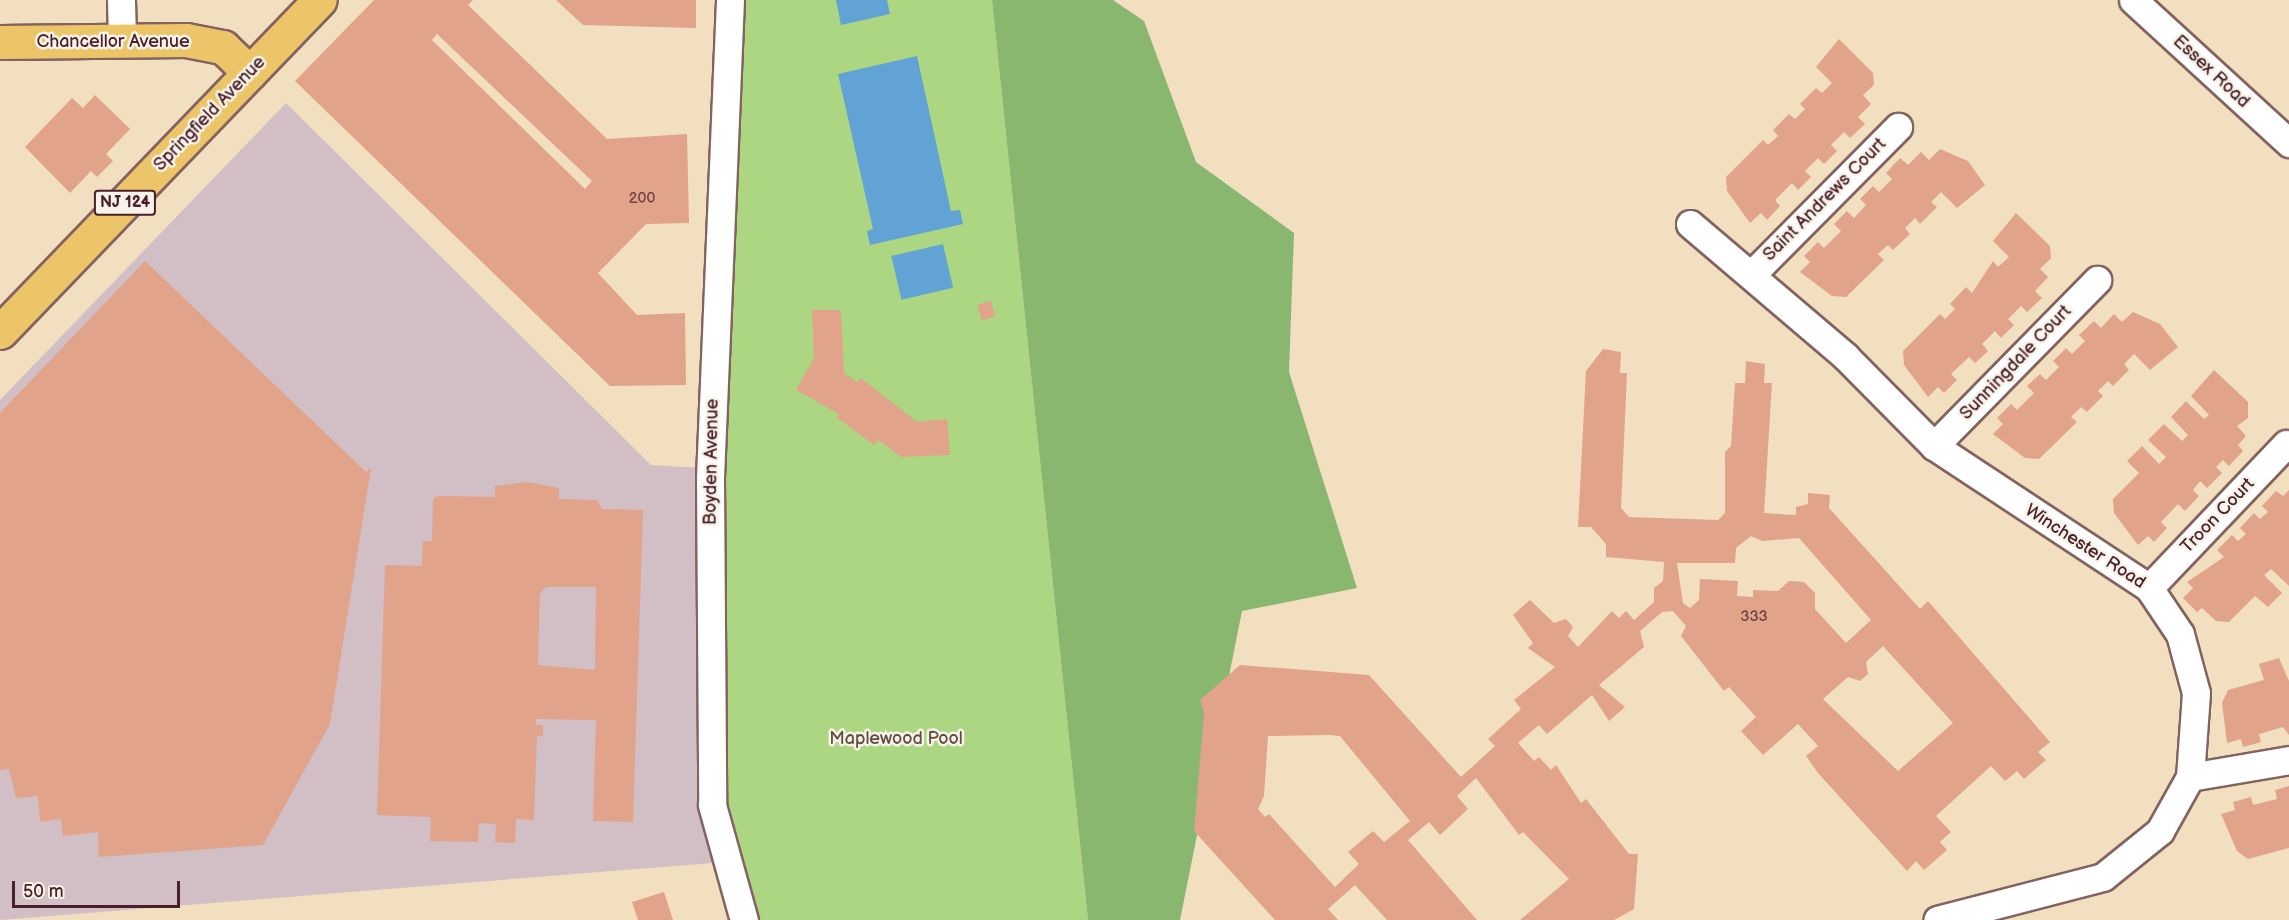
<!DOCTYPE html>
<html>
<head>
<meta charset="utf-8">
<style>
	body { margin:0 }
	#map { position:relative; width:2289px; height:920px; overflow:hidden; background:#f1dfc0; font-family:"Balsamiq Sans",sans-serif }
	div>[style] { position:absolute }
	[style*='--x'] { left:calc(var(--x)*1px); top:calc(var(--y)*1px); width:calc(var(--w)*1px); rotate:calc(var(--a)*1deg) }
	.industrial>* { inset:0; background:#d2bec5 }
	.green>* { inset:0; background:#acd682 }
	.forest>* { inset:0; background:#89b770 }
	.water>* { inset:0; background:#61a3d5; transform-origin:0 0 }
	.building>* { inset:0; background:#e1a389; transform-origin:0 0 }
	.roads { filter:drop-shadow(2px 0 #84625f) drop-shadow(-2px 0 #84625f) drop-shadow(0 2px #84625f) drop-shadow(0 -2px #84625f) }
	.minor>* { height:27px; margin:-13.5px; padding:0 13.5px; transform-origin:13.5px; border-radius:13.5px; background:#fff }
	.major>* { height:33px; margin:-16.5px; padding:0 16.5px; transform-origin:16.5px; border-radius:16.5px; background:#ecc569 }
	span { translate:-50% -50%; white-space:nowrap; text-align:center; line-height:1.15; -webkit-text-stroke:5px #f7f3e8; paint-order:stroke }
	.number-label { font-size:15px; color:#704042 }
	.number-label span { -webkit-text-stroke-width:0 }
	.shield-label span { padding:2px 4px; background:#f7f3e8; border:2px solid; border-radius:4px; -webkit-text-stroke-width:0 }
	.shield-label { font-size:16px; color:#4a1f2b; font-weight:700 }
	.street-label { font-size:18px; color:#4a1f2b }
	.park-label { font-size:18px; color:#624d41 }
	.scale { position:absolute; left:12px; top:881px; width:168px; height:27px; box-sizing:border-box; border:3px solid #4a1f2b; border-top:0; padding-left:8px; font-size:18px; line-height:21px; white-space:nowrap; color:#4a1f2b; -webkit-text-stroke:4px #f7f3e8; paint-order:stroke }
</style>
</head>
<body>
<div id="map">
	<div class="industrial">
		<i style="clip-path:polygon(286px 103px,651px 465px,719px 469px,725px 862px,0 920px,0 400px)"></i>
	</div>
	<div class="green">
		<i style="clip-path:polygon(732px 0,992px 0,1088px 920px,742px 920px,725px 862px,719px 469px)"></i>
	</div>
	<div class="forest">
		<i style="clip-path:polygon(992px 0,1113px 0,1144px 21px,1196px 162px,1294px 233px,1289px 372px,1357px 588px,1242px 611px,1180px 920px,1088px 920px)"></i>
	</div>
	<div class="water">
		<i style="clip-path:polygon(836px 0,887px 0,890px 14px,841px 25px)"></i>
		<i style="clip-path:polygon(917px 56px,951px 211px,960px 210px,963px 224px,870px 245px,867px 231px,873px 229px,838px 74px)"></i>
		<i style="left:943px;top:244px;width:45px;height:53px;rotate:77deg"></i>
	</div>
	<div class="building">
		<i style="clip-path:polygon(evenodd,374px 0,473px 0,468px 5px,607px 139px,687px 134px,689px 223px,646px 224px,598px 273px,637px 315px,685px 313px,686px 385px,610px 386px,295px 81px,374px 0,437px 34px,592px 181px,585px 189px,432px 40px,437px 34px)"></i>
		<i style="clip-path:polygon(556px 0,696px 0,696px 28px,583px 25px)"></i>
		<i style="clip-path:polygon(1839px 39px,1873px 73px,1874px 85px,1863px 95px,1871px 104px,1858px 117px,1865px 124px,1850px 138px,1844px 132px,1831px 145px,1837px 151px,1824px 164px,1818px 158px,1805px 171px,1811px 177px,1798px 190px,1792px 183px,1775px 200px,1780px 206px,1767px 220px,1761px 213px,1750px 223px,1727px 191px,1726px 177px,1763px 140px,1768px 145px,1778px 136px,1773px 130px,1789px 114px,1795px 119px,1805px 109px,1800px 104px,1816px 88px,1822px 93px,1832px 83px,1816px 67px)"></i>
		<i style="clip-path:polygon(95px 95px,130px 129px,106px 154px,113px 161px,97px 177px,91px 171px,70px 193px,25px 147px,72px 98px,83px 108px)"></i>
		<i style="clip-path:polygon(1940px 149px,1968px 161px,1985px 185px,1957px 208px,1941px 192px,1931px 202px,1937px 207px,1920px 224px,1915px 218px,1905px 228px,1910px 234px,1893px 250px,1888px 245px,1878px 254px,1884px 260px,1846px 297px,1832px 296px,1800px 272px,1810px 262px,1804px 256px,1818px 242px,1824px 248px,1841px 231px,1834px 224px,1847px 211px,1854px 218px,1866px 205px,1860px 199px,1873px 186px,1879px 192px,1892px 179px,1886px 173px,1900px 158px,1908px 165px,1921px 152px,1929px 160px)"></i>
		<i style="clip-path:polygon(2016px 213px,2050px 246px,2051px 258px,2040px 269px,2048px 277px,2035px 291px,2042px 298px,2027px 312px,2021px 306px,2008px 319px,2014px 325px,2001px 338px,1995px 331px,1982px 344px,1988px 351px,1975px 363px,1969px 357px,1951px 374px,1957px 380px,1944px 393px,1938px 387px,1928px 397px,1904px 365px,1903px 351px,1940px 314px,1945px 319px,1955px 309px,1950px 304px,1966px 287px,1972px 293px,1993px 261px,1998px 267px,2009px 257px,1993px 241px)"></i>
		<i style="clip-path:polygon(145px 261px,366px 472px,371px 468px,330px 724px,263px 845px,99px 857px,98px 832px,63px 836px,61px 819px,40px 822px,38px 796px,16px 798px,9px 769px,0 770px,0 413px)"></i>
		<i style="left:991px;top:301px;width:16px;height:14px;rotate:75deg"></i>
		<i style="clip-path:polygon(812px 310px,841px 310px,844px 373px,857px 382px,861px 378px,917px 422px,947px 419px,950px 455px,901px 457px,879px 440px,874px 445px,836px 417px,839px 414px,796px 390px,814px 358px)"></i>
		<i style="clip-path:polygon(2133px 312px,2160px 324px,2178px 347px,2150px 370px,2134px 354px,2124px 364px,2129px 370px,2113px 386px,2108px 381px,2098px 391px,2103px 396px,2087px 412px,2081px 407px,2071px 417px,2077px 422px,2039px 459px,2025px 458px,1993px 434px,2003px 424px,1997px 418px,2011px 404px,2017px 410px,2034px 393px,2027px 386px,2040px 374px,2046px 380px,2059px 367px,2053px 361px,2066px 348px,2072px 354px,2085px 341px,2079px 335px,2094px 321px,2101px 328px,2114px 314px,2122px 322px)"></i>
		<i style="clip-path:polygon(evenodd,1603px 349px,1621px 352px,1620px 373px,1627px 373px,1621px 508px,1629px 517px,1718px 520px,1725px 513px,1725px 452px,1731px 446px,1735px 383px,1745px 383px,1746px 361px,1765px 364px,1764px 383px,1772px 383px,1764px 513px,1796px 515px,1796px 507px,1808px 504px,1808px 493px,1830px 495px,1829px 508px,1920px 609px,1928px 601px,2050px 742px,2038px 752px,2046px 760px,2024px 779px,2017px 771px,2005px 781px,1991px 766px,1936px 816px,1951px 832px,1940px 842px,1947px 850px,1924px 870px,1916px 861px,1907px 871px,1818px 773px,1806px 756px,1818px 746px,1798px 724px,1763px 755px,1741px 731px,1756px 717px,1729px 687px,1724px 691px,1681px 636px,1686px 626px,1673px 611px,1662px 612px,1640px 631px,1644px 647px,1599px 685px,1625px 707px,1609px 721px,1592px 695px,1547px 734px,1539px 725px,1518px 743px,1534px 761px,1539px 757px,1551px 770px,1556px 765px,1581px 803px,1586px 799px,1629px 854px,1638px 854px,1634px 909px,1614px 920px,1520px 920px,1569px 879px,1523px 832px,1519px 835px,1476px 778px,1457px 796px,1468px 809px,1440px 835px,1429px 822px,1408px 840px,1477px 920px,1387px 920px,1355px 885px,1328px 909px,1338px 920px,1275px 920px,1194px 831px,1204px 713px,1200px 700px,1240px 665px,1369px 675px,1461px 777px,1495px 746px,1488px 739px,1521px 709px,1514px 700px,1555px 667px,1528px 648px,1533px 643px,1513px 615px,1530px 600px,1554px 623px,1566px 619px,1573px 627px,1568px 636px,1578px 647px,1612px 611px,1619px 618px,1626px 611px,1634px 620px,1654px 602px,1654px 588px,1663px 581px,1664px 562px,1606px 557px,1606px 544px,1591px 527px,1578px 527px,1586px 371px,1603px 349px,1751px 536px,1762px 541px,1799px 538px,1871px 620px,1846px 643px,1815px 609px,1815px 593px,1804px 582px,1789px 581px,1778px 591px,1753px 590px,1753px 597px,1737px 596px,1738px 581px,1700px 579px,1699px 600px,1690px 608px,1683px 603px,1677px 563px,1735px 563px,1736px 548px,1751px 536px,1603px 349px,1883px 646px,1953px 723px,1898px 771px,1823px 699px,1848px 677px,1860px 681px,1868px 674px,1866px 662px,1883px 646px,1603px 349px,1329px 735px,1340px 736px,1410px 821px,1384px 842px,1373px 831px,1348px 852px,1359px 864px,1335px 887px,1269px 814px,1265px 817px,1258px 809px,1264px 796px,1268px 736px,1329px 735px)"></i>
		<i style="clip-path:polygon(2214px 370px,2248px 402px,2248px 418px,2237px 426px,2246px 436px,2238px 445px,2243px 451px,2229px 466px,2223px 460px,2216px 467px,2222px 473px,2207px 488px,2200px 481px,2193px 490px,2199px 496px,2185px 511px,2178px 504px,2161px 522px,2167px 528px,2154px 542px,2148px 536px,2138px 545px,2114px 513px,2113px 499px,2139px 473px,2127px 461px,2142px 446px,2159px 464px,2166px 457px,2148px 440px,2164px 424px,2182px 441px,2188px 435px,2171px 417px,2186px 401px,2204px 419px,2209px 415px,2191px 396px)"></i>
		<i style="clip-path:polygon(evenodd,527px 482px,559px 488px,559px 499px,597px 500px,602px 509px,643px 510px,633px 822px,593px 821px,596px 720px,536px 719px,536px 725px,543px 725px,543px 736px,537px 736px,534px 820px,516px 819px,515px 843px,495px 842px,496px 824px,479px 823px,478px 842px,430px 841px,431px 817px,377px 815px,385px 565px,422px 566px,423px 541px,432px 541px,433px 499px,438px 496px,495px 497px,495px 486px,527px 482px,546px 587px,596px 587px,595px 670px,538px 665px,540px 593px,546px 587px)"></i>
		<i style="clip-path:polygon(2289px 490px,2289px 586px,2271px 569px,2264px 575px,2282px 593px,2268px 607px,2255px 596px,2229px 622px,2216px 621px,2202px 608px,2197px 612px,2183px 598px,2193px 588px,2187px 582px,2224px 557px,2217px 550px,2232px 535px,2238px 541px,2246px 534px,2240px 528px,2254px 513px,2260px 519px,2268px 512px,2262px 506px,2276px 491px,2283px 496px)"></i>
		<i style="clip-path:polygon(2279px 658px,2289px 681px,2289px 735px,2283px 727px,2259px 734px,2261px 742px,2243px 747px,2241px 739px,2227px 743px,2222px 703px,2228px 690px,2264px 680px,2259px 664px)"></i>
		<i style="clip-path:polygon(2289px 786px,2289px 848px,2248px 859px,2237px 851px,2221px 814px,2235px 810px,2233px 802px,2251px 797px,2253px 805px,2277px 799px,2275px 790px)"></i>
		<i style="clip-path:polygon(664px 892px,673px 920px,638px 920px,632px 902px)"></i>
	</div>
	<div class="roads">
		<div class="minor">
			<i style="--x:121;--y:0;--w:41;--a:88.6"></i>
			<i style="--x:730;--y:0;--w:478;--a:92.4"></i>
			<i style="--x:710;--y:478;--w:327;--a:89.6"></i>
			<i style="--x:712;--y:805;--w:119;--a:74.5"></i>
			<i style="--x:2133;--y:0;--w:212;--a:42.5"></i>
			<i style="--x:1690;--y:224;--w:205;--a:40.4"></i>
			<i style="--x:1846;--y:357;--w:125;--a:45.3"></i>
			<i style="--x:1934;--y:446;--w:258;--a:33.4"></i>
			<i style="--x:2149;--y:588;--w:55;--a:56"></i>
			<i style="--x:2180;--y:634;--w:61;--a:74.8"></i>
			<i style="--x:2196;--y:693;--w:84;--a:94.1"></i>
			<i style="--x:2190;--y:777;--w:62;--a:119.1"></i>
			<i style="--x:2160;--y:831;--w:73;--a:141.1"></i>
			<i style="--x:2103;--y:877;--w:171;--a:165.5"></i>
			<i style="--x:1753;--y:273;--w:206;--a:-45.2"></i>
			<i style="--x:1934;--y:446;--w:233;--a:-45.5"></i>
			<i style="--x:2149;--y:588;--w:199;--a:-46.4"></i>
			<i style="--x:2190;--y:777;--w:100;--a:-9.7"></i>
		</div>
		<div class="major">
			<i style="--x:0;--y:42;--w:186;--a:-0.6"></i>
			<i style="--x:186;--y:40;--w:38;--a:11"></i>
			<i style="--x:223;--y:47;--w:37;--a:44"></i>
			<i style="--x:0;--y:332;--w:461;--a:-46.1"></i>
		</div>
	</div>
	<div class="number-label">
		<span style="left:642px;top:199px">200</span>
		<span style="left:1754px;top:617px">333</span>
	</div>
	<div class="shield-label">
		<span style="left:125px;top:203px">NJ 124</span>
	</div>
	<div class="street-label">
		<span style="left:113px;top:42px">Chancellor Avenue</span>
		<span style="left:2211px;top:72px;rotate:43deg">Essex Road</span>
		<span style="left:210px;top:114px;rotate:-46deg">Springfield Avenue</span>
		<span style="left:1825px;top:200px;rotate:-45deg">Saint Andrews Court</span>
		<span style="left:2016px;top:363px;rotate:-46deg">Sunningdale Court</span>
		<span style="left:712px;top:462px;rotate:-89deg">Boyden Avenue</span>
		<span style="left:2218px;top:516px;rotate:-46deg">Troon Court</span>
		<span style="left:2085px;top:547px;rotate:33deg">Winchester Road</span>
	</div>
	<div class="park-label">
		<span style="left:896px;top:739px">Maplewood Pool</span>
	</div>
	<div class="scale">50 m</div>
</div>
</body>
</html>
